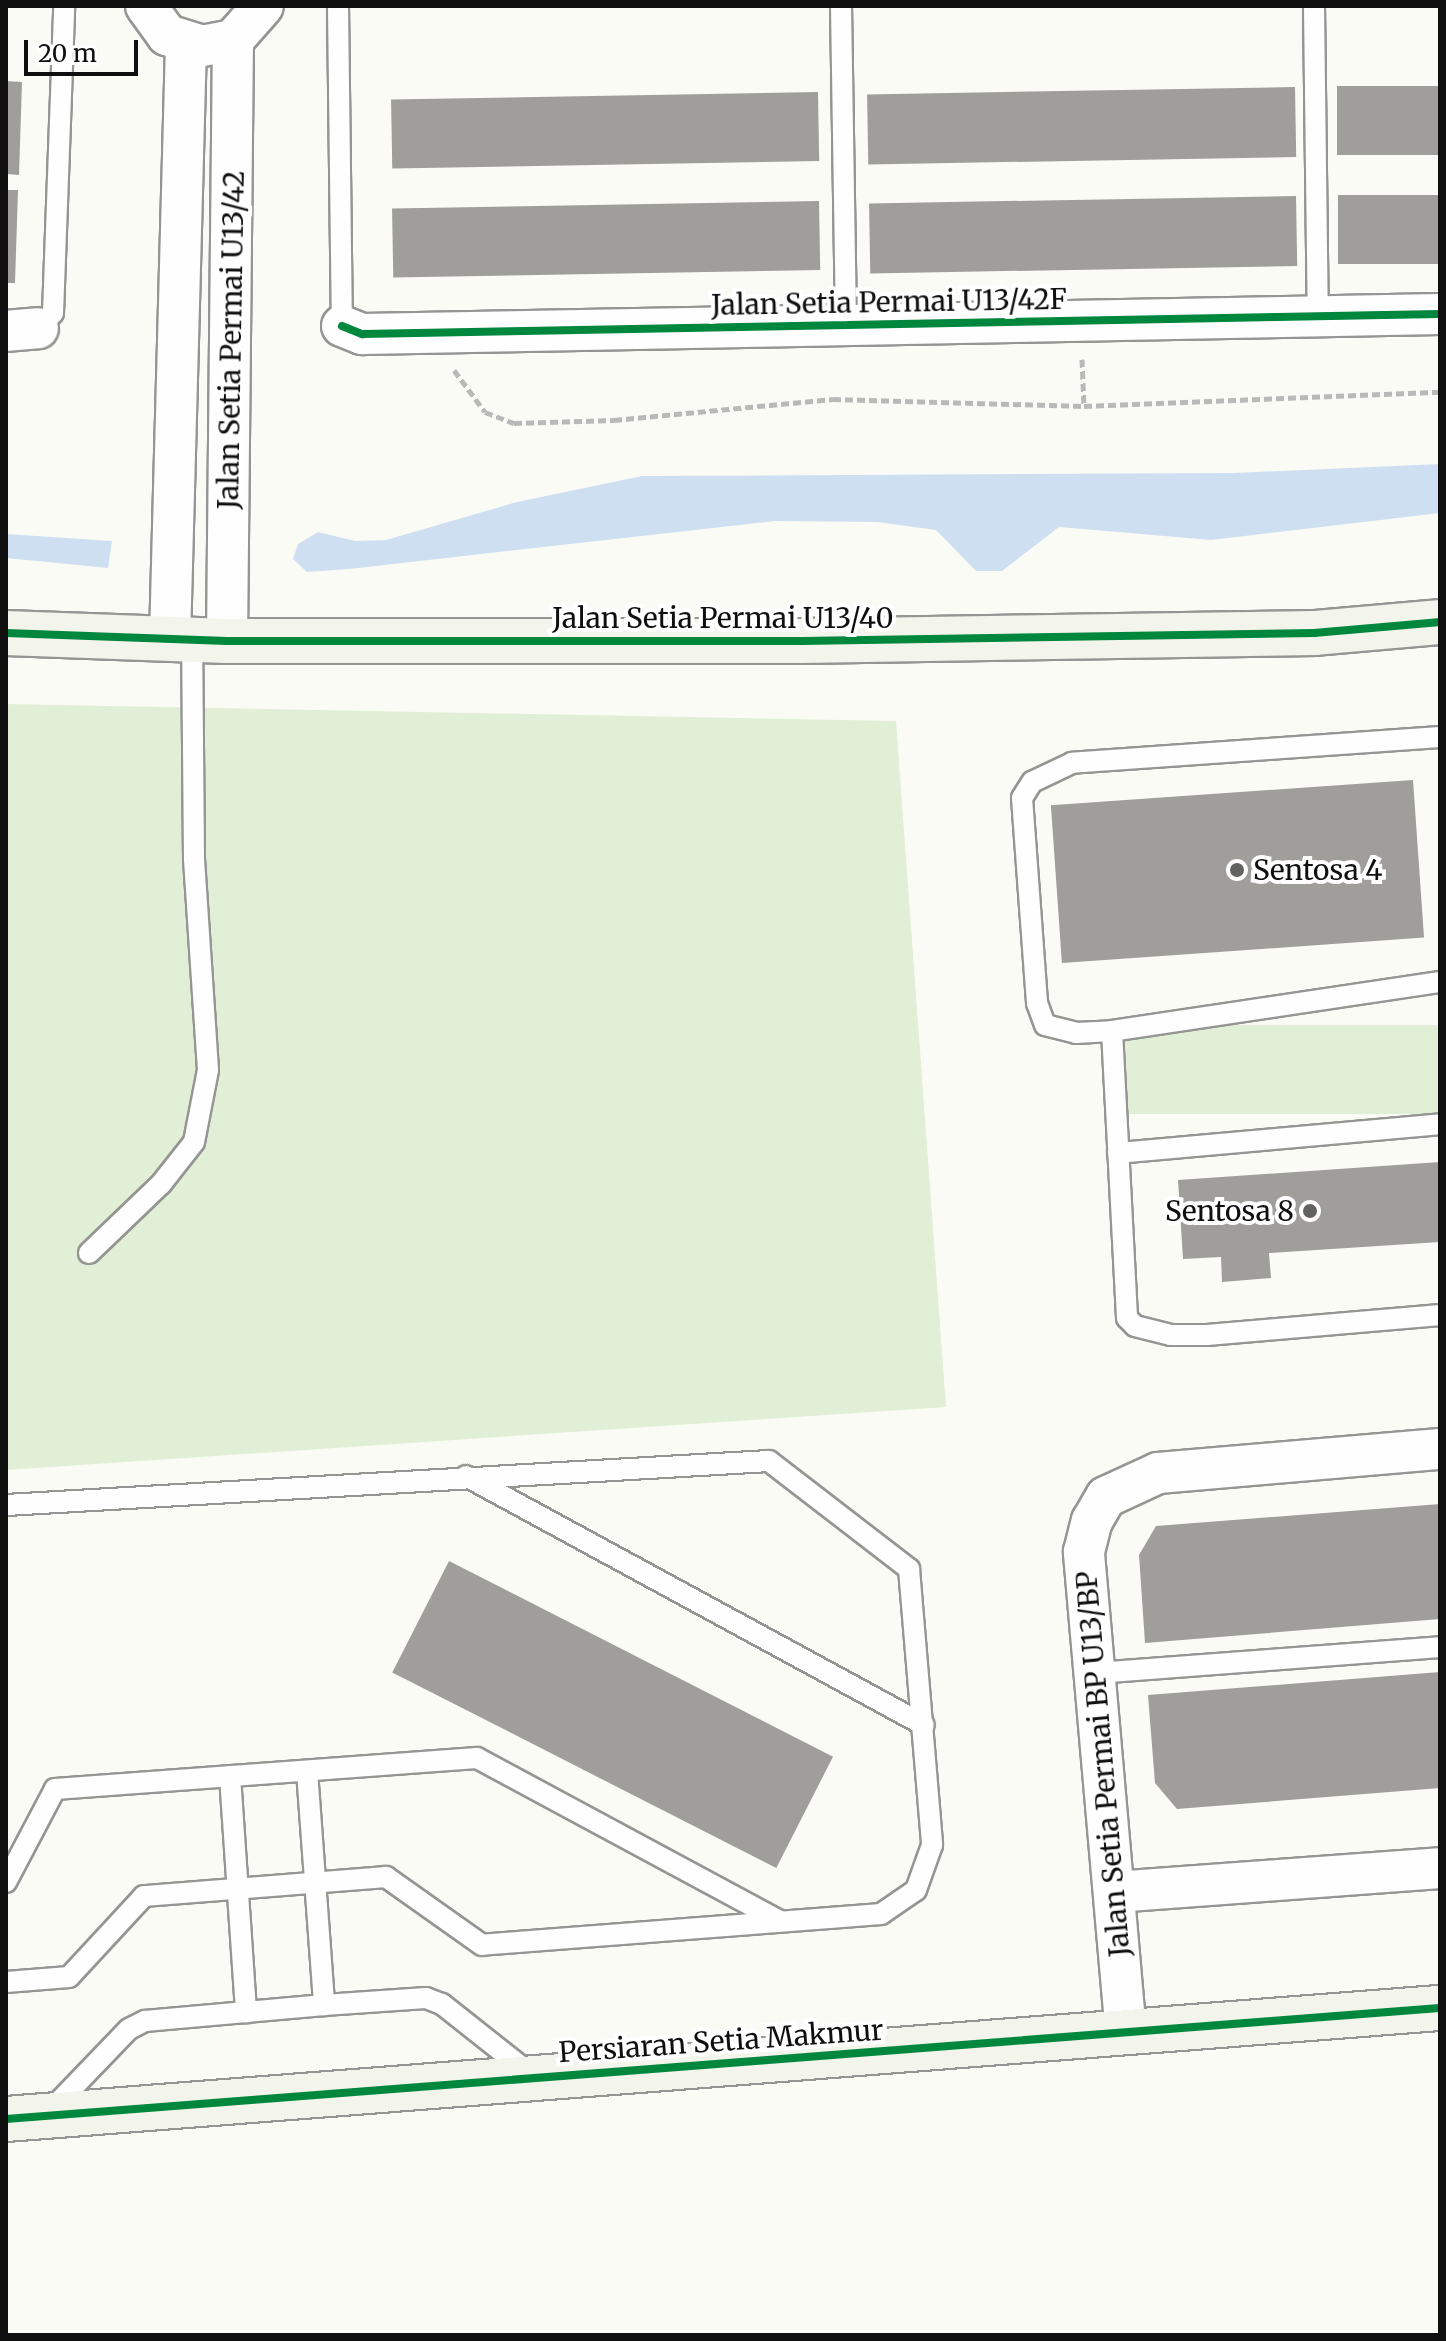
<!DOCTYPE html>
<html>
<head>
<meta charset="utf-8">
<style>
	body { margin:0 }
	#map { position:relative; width:1446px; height:2341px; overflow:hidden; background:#fbfbf5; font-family:Merriweather,serif }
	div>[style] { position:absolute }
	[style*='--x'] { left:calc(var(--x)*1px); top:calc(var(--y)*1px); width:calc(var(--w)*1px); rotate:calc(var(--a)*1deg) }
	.green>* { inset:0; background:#e1efd7; transform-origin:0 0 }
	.water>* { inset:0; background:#cfdff2 }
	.building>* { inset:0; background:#9f9e9a; transform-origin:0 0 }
	.path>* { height:5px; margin-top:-2.5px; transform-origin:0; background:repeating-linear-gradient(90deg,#b9b9b8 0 8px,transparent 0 12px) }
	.roads { filter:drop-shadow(2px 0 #959593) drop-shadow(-2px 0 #959593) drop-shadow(0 2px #959593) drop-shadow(0 -2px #959593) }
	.lane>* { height:20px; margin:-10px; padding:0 10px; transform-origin:10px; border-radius:10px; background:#fefefe }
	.street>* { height:40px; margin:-20px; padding:0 20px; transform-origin:20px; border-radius:20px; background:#fefefe }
	.secondary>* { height:44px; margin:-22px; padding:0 22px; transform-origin:22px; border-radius:22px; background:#f3f4eb }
	.cycleway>* { height:8px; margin:-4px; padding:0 4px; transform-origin:4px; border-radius:4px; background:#00873e }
	.dots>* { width:22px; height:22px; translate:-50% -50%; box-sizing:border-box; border:4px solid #fff; border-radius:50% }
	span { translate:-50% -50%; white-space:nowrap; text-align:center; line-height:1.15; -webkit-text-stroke:8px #fff; paint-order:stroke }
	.street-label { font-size:28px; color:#0f0f0f }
	.poi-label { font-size:28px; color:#0f0f0f }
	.left { translate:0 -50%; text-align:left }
	.right { translate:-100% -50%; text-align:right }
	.frame { position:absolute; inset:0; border:8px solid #0f0f0f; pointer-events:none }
	.scale { position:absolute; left:24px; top:40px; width:114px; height:36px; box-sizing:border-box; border:4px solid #0f0f0f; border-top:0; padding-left:10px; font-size:24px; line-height:28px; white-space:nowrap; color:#0f0f0f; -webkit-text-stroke:6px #fff; paint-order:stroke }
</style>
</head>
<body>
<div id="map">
	<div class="green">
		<i style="clip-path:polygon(6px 704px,896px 721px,946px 1407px,6px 1470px)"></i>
		<i style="left:1440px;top:1025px;width:89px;height:315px;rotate:90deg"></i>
	</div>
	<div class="water">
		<i style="clip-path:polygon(1440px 464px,1440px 513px,1211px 540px,1059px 527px,1002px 571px,976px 571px,936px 530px,877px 522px,775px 521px,349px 569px,307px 572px,293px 559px,298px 544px,318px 532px,355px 541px,386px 540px,517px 502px,642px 476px,1234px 473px)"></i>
		<i style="clip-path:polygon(6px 534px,112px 541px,108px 568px,6px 558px)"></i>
	</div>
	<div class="building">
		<i style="clip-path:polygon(6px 81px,22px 82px,19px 175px,6px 174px)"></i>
		<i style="left:1440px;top:86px;width:69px;height:103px;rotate:90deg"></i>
		<i style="left:1295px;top:87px;width:70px;height:428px;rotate:89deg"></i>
		<i style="left:818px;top:92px;width:69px;height:427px;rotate:89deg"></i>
		<i style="clip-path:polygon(6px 190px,18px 190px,15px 283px,6px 283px)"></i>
		<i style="left:1440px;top:195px;width:69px;height:102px;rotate:90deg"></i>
		<i style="left:1296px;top:196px;width:70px;height:427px;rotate:89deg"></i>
		<i style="left:819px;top:201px;width:69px;height:427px;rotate:89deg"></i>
		<i style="left:1413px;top:780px;width:158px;height:363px;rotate:86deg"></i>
		<i style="clip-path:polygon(1440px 1162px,1440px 1242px,1269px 1253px,1271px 1278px,1222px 1282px,1221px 1257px,1183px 1259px,1178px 1180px)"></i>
		<i style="clip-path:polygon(1440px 1504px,1440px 1619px,1145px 1643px,1139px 1555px,1156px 1526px)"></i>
		<i style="left:449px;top:1561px;width:431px;height:125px;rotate:27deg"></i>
		<i style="clip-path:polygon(1440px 1672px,1440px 1788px,1177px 1809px,1155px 1783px,1148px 1695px)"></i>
	</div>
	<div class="path">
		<i style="--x:1082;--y:359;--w:47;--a:87.6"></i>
		<i style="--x:454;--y:370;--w:52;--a:53.6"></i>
		<i style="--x:485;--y:412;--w:31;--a:21"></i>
		<i style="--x:514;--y:423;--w:100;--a:-1.7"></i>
		<i style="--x:614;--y:420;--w:220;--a:-5.5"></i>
		<i style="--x:833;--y:399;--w:251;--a:1.6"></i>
		<i style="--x:1084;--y:406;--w:356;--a:-2.3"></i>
	</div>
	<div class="roads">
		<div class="lane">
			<i style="--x:338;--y:6;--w:320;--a:89.3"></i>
			<i style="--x:841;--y:6;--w:319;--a:89.1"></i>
			<i style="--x:1314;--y:6;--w:311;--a:89.3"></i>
			<i style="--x:38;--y:328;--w:21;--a:-45"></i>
			<i style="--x:53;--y:313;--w:307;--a:-87.9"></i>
			<i style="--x:1440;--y:737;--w:369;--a:176"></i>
			<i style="--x:1072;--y:763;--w:44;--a:154.6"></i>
			<i style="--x:1032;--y:782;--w:19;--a:122"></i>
			<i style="--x:1022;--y:798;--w:206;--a:85.8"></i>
			<i style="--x:1037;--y:1003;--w:23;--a:70"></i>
			<i style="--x:1045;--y:1025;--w:32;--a:14"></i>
			<i style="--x:1076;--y:1033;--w:36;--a:-3"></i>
			<i style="--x:1112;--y:1031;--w:332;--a:-8.5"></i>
			<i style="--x:1112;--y:1031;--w:287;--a:87"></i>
			<i style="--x:1127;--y:1318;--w:11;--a:45"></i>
			<i style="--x:1135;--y:1326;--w:36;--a:14"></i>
			<i style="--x:1170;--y:1335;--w:37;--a:0"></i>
			<i style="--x:1207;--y:1335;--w:234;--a:-4.9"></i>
			<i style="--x:1118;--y:1153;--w:323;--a:-5.1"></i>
			<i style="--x:89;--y:1253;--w:100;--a:-43.8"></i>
			<i style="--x:161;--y:1184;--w:53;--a:-51.8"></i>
			<i style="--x:194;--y:1142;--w:73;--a:-79"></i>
			<i style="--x:208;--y:1070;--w:211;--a:-93.8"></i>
			<i style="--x:194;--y:859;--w:219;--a:-90.5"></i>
			<i style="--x:466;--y:1476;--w:521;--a:28.53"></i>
			<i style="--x:6;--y:1505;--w:764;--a:-3.3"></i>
			<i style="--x:769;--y:1461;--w:177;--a:37.6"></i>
			<i style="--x:909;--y:1569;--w:277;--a:85.2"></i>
			<i style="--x:932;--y:1845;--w:48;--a:109.6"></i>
			<i style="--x:916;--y:1890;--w:42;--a:145.6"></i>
			<i style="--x:881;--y:1914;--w:400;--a:175.6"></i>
			<i style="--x:482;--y:1945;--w:118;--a:-144.7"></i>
			<i style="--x:386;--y:1877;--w:243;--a:175.5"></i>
			<i style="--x:144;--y:1896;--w:110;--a:132.8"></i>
			<i style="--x:69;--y:1977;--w:63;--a:175.5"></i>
			<i style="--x:1096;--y:1673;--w:345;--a:-4.3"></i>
			<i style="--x:307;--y:1771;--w:235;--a:85.8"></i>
			<i style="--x:230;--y:1776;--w:237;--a:86.1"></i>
			<i style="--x:6;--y:1882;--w:105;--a:-62.2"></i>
			<i style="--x:55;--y:1789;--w:423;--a:-4.2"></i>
			<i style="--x:477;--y:1758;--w:345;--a:28.3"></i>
			<i style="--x:51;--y:2110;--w:112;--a:-46.1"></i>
			<i style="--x:129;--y:2029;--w:18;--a:-27"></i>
			<i style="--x:145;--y:2021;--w:180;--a:-5.1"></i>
			<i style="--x:324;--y:2005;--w:102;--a:-3.9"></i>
			<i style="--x:426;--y:1998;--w:17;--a:21"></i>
			<i style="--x:442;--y:2004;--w:111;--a:38.4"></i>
		</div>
		<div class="street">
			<i style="--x:146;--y:6;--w:36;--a:54"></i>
			<i style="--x:167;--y:35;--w:37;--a:17"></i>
			<i style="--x:202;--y:46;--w:32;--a:-11"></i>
			<i style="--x:233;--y:40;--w:45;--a:-48.6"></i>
			<i style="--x:342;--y:326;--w:22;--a:22"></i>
			<i style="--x:362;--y:334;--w:1078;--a:-1.06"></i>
			<i style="--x:6;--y:331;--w:32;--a:-5"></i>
			<i style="--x:170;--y:639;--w:595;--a:-88.46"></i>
			<i style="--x:227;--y:641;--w:601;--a:-89.43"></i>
			<i style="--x:1114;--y:1892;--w:327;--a:-4.2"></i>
			<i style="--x:1126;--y:2034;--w:484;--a:-95"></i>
			<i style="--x:1084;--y:1552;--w:32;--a:-76"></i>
			<i style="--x:1092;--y:1521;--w:28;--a:-60"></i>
			<i style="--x:1106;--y:1497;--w:57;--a:-24.8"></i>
			<i style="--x:1158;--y:1473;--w:283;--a:-4.9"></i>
		</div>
		<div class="secondary">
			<i style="--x:6;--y:633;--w:221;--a:2.1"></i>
			<i style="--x:227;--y:641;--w:574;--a:0"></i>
			<i style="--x:801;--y:641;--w:514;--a:-0.89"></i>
			<i style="--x:1315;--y:633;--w:125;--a:-5"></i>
			<i style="--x:6;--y:2119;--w:1438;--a:-4.43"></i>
		</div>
	</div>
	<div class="cycleway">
		<i style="--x:342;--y:326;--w:22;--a:22"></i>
		<i style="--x:362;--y:334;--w:1078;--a:-1.06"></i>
		<i style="--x:6;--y:633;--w:221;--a:2.1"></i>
		<i style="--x:227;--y:641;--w:574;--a:0"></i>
		<i style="--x:801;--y:641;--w:514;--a:-0.89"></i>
		<i style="--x:1315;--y:633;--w:125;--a:-5"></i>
		<i style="--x:6;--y:2119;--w:1438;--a:-4.43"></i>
	</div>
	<div class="dots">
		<i style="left:1237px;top:870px;background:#626260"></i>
		<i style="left:1310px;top:1211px;background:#626260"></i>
	</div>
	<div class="street-label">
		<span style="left:889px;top:302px;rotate:-1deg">Jalan Setia Permai U13/42F</span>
		<span style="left:231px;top:340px;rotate:-89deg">Jalan Setia Permai U13/42</span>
		<span style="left:723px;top:618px">Jalan Setia Permai U13/40</span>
		<span style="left:1103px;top:1764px;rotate:-95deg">Jalan Setia Permai BP U13/BP</span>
		<span style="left:721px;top:2041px;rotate:-4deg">Persiaran Setia Makmur</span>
	</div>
	<div class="poi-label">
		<span class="left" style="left:1253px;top:870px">Sentosa 4</span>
		<span class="right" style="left:1294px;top:1211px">Sentosa 8</span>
	</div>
	<div class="frame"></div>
	<div class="scale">20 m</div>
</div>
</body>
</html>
